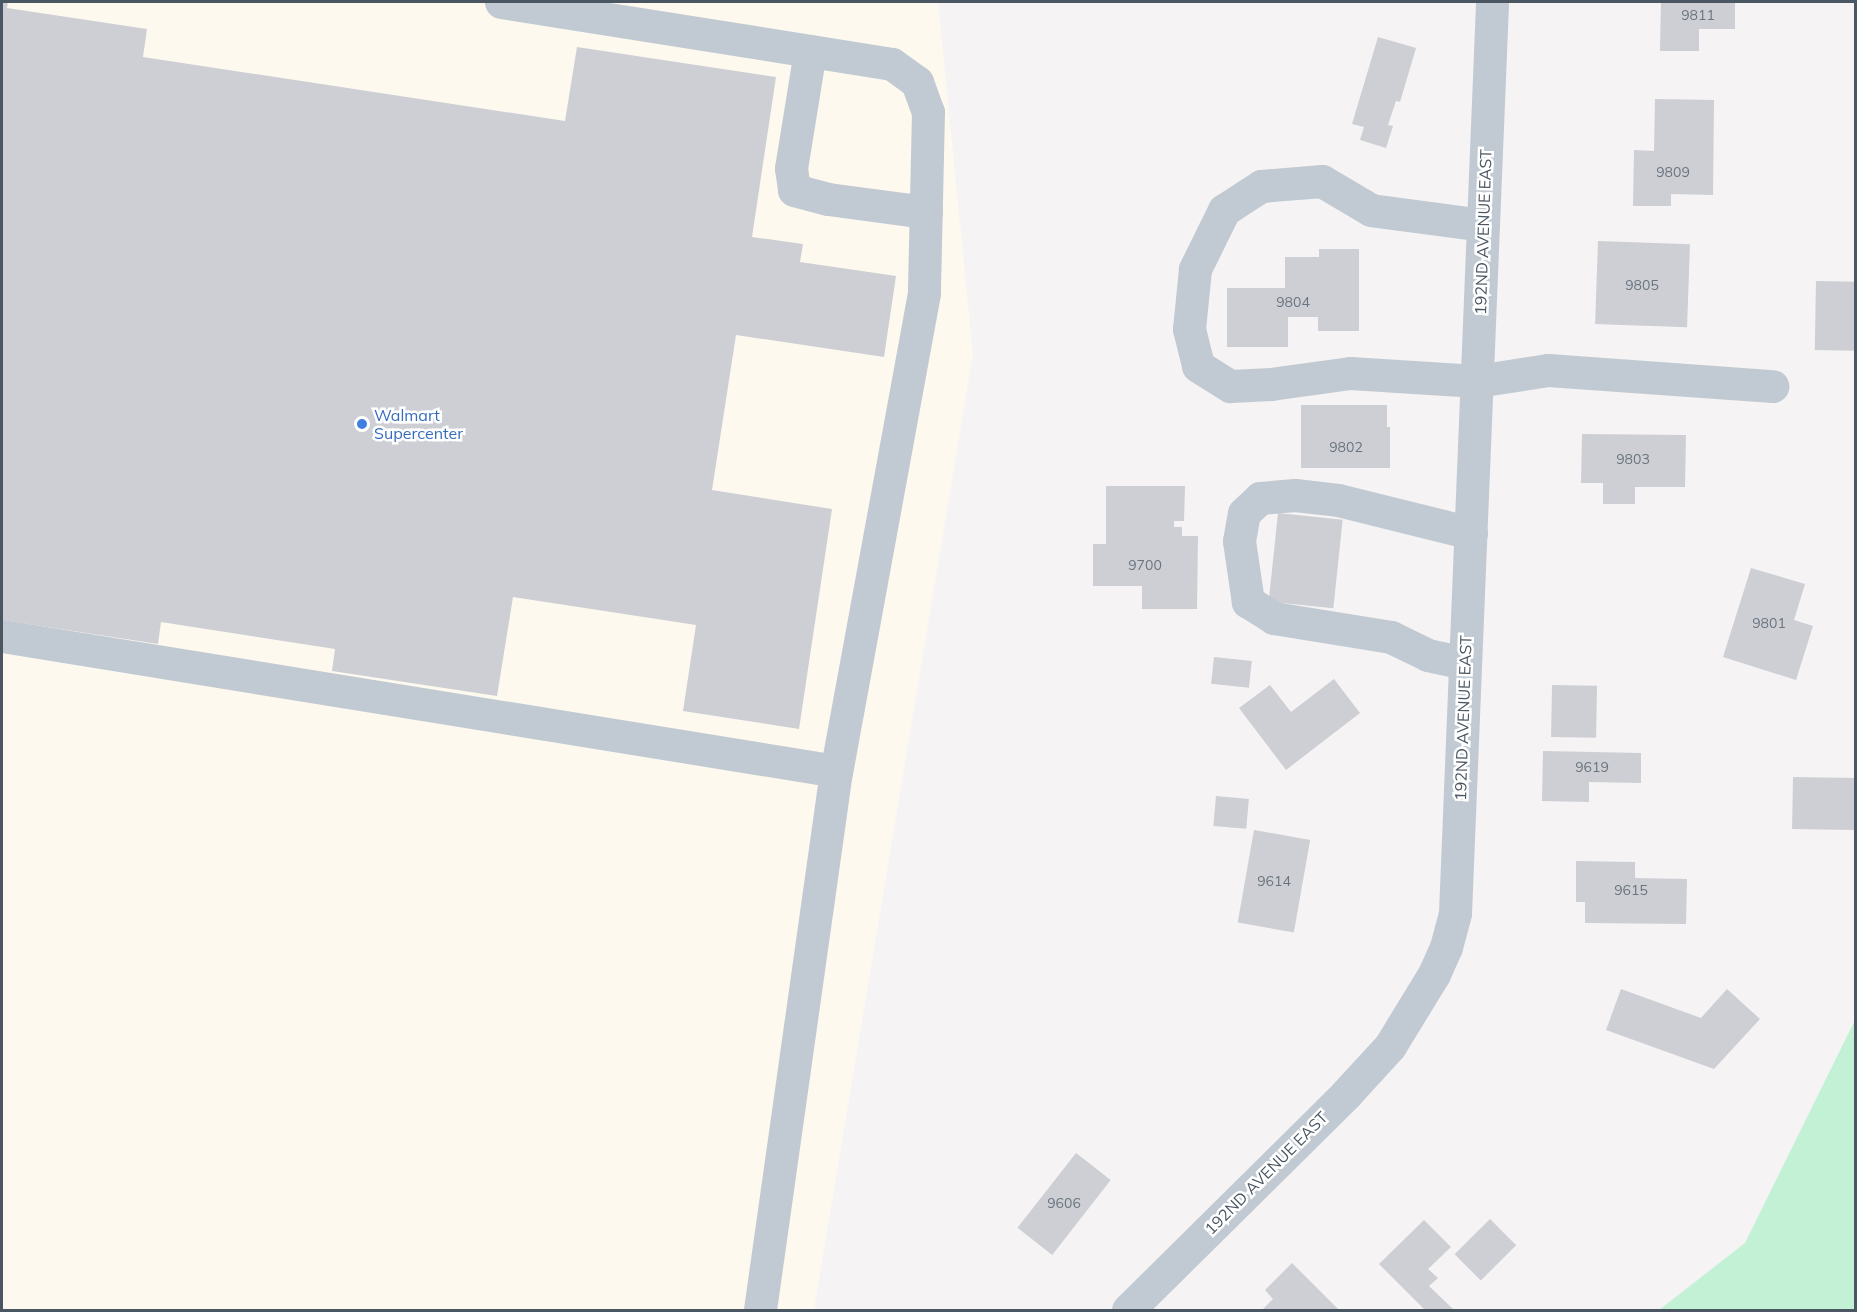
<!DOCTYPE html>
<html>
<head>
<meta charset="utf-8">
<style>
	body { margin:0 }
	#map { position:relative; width:1857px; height:1312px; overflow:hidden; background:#f5f3f3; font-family:Mulish,sans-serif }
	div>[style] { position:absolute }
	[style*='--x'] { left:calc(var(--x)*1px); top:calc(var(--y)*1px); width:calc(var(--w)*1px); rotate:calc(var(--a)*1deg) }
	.commercial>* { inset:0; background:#fdf9ef }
	.green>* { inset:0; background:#c3f1d5 }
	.building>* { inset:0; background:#cdcfd5; transform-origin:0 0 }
	.minor>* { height:33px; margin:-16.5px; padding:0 16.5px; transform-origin:16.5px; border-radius:16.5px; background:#c1cad2 }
	.dots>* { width:16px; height:16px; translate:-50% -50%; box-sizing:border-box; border:3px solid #fff; border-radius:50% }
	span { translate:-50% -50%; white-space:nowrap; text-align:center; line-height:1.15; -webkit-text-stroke:5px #fff; paint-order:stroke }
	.number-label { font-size:14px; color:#6b747e }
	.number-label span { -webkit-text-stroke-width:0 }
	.street-label { font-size:16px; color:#4a5661 }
	.shop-label { font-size:16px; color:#366cbe }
	.left { translate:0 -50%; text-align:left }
	.frame { position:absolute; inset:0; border:3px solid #4a5661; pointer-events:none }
</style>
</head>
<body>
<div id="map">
	<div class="commercial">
		<i style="clip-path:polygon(2px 2px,938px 2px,973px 354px,814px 1310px,2px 1310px)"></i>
	</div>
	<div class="green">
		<i style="clip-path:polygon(1855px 1020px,1855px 1310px,1659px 1310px,1745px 1243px)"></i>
	</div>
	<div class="building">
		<i style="clip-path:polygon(2px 2px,8px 2px,7px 8px,147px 29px,143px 57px,565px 121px,577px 47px,776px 77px,752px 237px,803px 244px,800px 262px,896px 276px,884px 357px,736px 335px,712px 490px,832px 509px,799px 729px,683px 711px,696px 625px,513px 597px,497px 696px,332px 671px,335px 649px,161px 622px,158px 644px,2px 620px)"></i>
		<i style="clip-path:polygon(1661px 2px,1735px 2px,1735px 29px,1699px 29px,1699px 51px,1660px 51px)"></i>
		<i style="clip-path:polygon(1378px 37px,1416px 48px,1400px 102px,1396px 101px,1388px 125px,1393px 126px,1386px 148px,1360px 140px,1364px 127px,1352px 124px)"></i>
		<i style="clip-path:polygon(1655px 99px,1714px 100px,1713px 195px,1671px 194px,1671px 206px,1633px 206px,1634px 150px,1654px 151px)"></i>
		<i style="left:1598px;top:241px;width:92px;height:83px;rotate:2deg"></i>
		<i style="clip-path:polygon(1319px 249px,1359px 249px,1359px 331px,1318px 331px,1318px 317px,1288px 317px,1288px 347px,1227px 347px,1227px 288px,1285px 288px,1285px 257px,1319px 257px)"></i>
		<i style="left:1816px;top:281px;width:40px;height:69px;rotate:1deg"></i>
		<i style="clip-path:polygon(1301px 405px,1387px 405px,1387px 427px,1390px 427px,1390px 468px,1301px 468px)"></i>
		<i style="clip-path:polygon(1582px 434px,1686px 435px,1685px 487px,1635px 487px,1635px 504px,1603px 504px,1603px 483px,1581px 483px)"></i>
		<i style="clip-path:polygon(1106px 486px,1185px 486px,1184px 521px,1174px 521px,1174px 527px,1182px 527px,1182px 536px,1198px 536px,1197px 609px,1142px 609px,1142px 586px,1093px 586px,1093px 544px,1106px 544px)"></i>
		<i style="left:1278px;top:513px;width:65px;height:89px;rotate:6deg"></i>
		<i style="clip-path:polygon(1751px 568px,1805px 584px,1794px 620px,1813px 626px,1796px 680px,1723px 657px)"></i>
		<i style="left:1214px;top:657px;width:38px;height:27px;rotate:6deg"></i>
		<i style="clip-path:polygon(1334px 679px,1360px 713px,1286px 770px,1239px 708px,1270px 685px,1291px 712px)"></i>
		<i style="left:1552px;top:685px;width:45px;height:52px;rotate:1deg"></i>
		<i style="clip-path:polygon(1543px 751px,1641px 753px,1641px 783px,1589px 782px,1589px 802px,1542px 801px)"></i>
		<i style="left:1793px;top:777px;width:63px;height:52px;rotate:1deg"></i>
		<i style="left:1216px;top:796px;width:33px;height:30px;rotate:5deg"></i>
		<i style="left:1254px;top:830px;width:57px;height:94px;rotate:10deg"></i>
		<i style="clip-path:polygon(1576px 861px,1635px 862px,1635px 878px,1687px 879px,1686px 924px,1585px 923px,1585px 902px,1576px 902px)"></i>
		<i style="clip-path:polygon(1621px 989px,1701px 1018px,1727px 989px,1760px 1019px,1714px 1069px,1606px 1030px)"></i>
		<i style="left:1076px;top:1153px;width:44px;height:95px;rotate:38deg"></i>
		<i style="left:1490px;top:1219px;width:37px;height:50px;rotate:45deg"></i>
		<i style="clip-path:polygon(1424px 1220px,1451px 1247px,1428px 1269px,1438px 1278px,1429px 1286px,1454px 1310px,1425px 1310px,1379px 1264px)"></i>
		<i style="clip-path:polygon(1292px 1263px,1339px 1310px,1262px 1310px,1273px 1299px,1265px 1290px)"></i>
	</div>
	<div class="minor">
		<i style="--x:501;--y:2;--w:396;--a:9"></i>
		<i style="--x:892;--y:64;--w:31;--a:36"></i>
		<i style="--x:917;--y:82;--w:32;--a:70"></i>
		<i style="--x:928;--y:112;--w:181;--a:91.3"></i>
		<i style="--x:924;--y:293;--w:486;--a:100.4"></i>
		<i style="--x:810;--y:51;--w:119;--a:99.2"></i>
		<i style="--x:791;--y:168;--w:22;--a:82"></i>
		<i style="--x:794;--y:190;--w:35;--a:15"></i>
		<i style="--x:828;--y:199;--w:99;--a:7.6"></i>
		<i style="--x:1483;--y:225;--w:113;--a:-172.4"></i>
		<i style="--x:1371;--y:210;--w:57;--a:-149.4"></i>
		<i style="--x:1322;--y:181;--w:61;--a:175.3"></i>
		<i style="--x:1261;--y:186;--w:44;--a:147"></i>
		<i style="--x:1224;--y:210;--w:66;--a:116.2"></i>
		<i style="--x:1195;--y:269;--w:60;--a:95.7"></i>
		<i style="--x:1189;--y:329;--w:38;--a:76"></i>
		<i style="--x:1198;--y:366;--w:38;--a:32"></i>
		<i style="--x:1230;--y:386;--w:41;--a:-2.8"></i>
		<i style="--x:1271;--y:384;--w:80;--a:-7.9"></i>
		<i style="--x:1350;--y:373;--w:127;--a:3.6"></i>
		<i style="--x:1477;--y:381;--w:72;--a:-8.8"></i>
		<i style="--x:1548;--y:370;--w:225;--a:4.1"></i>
		<i style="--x:2;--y:636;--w:845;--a:9.19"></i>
		<i style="--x:836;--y:771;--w:544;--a:98.03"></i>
		<i style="--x:1465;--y:663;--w:38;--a:-168"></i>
		<i style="--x:1428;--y:655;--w:41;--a:-154.1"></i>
		<i style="--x:1391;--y:637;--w:119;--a:-170.8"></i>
		<i style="--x:1274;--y:618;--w:31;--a:-148"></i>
		<i style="--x:1248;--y:602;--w:62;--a:-98.4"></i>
		<i style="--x:1239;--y:541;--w:28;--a:-80"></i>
		<i style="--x:1244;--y:513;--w:22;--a:-43"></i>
		<i style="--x:1260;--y:498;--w:35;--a:-5"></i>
		<i style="--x:1295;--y:495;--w:43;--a:6.6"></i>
		<i style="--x:1338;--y:500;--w:137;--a:13.9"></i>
		<i style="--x:1128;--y:1310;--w:307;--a:-44.7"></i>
		<i style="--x:1346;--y:1094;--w:65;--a:-47.5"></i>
		<i style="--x:1390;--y:1046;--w:84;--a:-58.6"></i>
		<i style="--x:1434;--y:974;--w:30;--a:-66"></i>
		<i style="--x:1446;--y:947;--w:35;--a:-75"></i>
		<i style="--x:1455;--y:913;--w:912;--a:-87.67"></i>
	</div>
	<div class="dots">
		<i style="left:362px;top:424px;background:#3f7fe0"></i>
	</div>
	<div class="number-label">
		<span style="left:1698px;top:15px">9811</span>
		<span style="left:1673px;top:172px">9809</span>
		<span style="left:1642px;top:285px">9805</span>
		<span style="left:1293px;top:302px">9804</span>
		<span style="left:1346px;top:447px">9802</span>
		<span style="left:1633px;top:459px">9803</span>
		<span style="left:1145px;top:565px">9700</span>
		<span style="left:1769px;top:623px">9801</span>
		<span style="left:1592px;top:767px">9619</span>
		<span style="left:1274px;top:881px">9614</span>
		<span style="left:1631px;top:890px">9615</span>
		<span style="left:1064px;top:1203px">9606</span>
	</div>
	<div class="street-label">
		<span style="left:1483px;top:232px;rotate:-88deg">192ND AVENUE EAST</span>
		<span style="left:1463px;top:718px;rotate:-88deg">192ND AVENUE EAST</span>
		<span style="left:1266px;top:1173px;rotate:-45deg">192ND AVENUE EAST</span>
	</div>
	<div class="shop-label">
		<span class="left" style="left:374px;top:424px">Walmart<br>Supercenter</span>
	</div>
	<div class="frame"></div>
</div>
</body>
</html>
